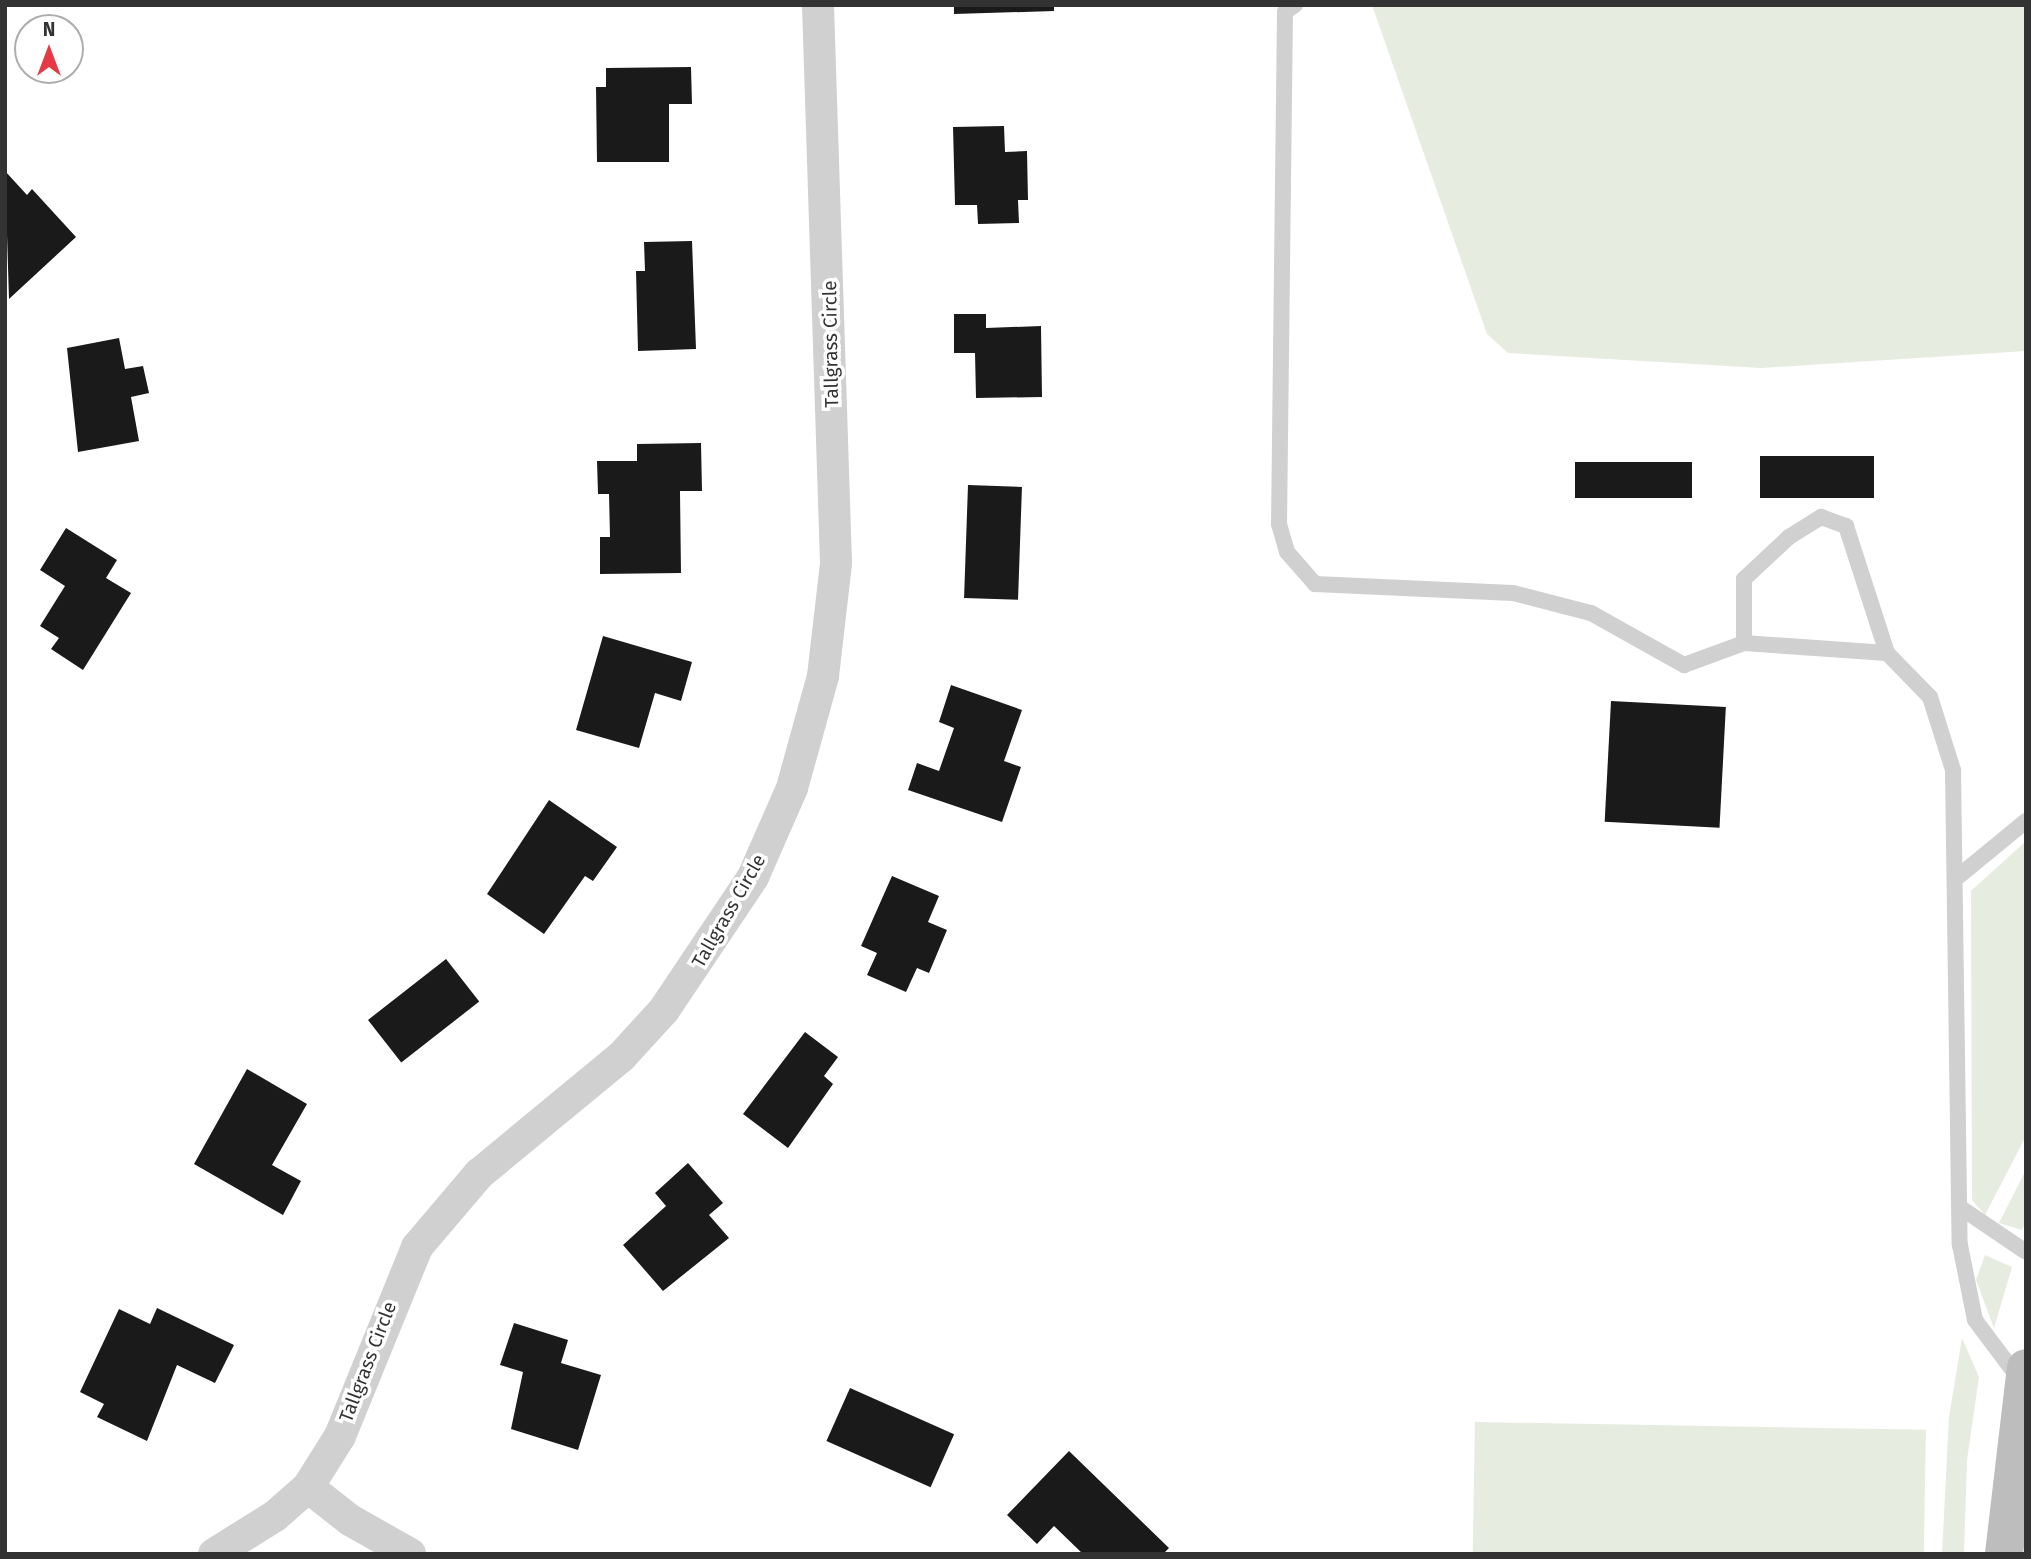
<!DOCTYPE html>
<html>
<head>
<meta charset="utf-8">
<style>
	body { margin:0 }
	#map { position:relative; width:2031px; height:1559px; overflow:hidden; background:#fff; font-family:"Fira Sans",sans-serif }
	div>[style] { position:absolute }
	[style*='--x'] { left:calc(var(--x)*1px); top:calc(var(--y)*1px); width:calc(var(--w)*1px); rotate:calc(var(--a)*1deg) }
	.green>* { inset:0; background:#e6ecdf; transform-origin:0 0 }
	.building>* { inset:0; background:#1a1a1a; transform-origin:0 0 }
	.lane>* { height:16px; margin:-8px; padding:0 8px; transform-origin:8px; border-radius:8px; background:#d0d0d0 }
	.street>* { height:32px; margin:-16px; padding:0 16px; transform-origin:16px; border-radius:16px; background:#d0d0d0 }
	.secondary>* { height:38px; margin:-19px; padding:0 19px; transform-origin:19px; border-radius:19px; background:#bdbdbd }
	span { translate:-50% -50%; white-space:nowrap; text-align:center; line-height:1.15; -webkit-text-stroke:7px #fff; paint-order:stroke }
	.street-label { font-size:19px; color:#333 }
	.frame { position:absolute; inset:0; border:7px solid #333; pointer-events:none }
	.north { position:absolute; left:14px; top:14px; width:70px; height:70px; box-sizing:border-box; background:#fff; border:2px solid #adadad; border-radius:50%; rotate:0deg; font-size:19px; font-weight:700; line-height:28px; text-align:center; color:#333 }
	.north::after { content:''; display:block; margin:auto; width:24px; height:32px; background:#e63946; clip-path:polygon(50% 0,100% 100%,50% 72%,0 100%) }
</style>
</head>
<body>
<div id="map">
	<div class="green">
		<i style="clip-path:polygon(1372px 5px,2026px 5px,2026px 351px,1761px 368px,1508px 353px,1487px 334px)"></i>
		<i style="clip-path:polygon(2026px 841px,2026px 1136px,1985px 1215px,1972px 1200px,1971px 891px)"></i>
		<i style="clip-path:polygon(2026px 1170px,2026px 1221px,2022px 1230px,1999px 1223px)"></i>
		<i style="clip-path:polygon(1985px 1255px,2012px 1267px,1994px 1328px,1976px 1280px)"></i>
		<i style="clip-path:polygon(1962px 1338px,1979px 1377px,1967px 1460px,1964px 1554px,1942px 1554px,1949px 1417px)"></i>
		<i style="left:1475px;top:1422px;width:451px;height:133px;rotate:1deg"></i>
	</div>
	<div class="building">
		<i style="clip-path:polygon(954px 5px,1054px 5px,1054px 11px,954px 14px)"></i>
		<i style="clip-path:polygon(691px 67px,692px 104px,669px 104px,669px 162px,597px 162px,596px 87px,606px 87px,606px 68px)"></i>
		<i style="clip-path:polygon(1004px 126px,1005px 152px,1027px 151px,1028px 200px,1018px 200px,1019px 223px,978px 224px,977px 205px,955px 205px,953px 127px)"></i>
		<i style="clip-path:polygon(5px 171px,27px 195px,32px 189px,76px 237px,9px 299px)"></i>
		<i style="clip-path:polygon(692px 241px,696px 349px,638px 351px,636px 271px,645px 271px,644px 242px)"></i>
		<i style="clip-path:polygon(954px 314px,986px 314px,986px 328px,1041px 326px,1042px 397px,976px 398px,975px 353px,954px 353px)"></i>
		<i style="clip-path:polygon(119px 338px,125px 369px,143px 366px,149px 393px,131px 397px,139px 441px,78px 452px,67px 348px)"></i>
		<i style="clip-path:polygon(701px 443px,702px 491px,680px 491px,681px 573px,600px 574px,600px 537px,610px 537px,609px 494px,598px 494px,597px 461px,637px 461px,637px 444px)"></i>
		<i style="left:1874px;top:456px;width:42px;height:114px;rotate:90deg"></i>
		<i style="left:1692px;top:462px;width:36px;height:117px;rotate:90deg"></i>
		<i style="left:968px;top:485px;width:54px;height:113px;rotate:2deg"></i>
		<i style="clip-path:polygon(66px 528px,117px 560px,106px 578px,131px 593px,83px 670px,51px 649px,59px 638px,40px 626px,65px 586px,40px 570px)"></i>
		<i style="clip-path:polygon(603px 636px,692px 662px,681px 701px,655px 693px,639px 748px,576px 730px)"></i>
		<i style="clip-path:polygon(951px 685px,1022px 710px,1004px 761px,1021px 767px,1002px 822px,908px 790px,917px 763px,939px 771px,954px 728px,939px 722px)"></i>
		<i style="left:1611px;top:701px;width:115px;height:121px;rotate:3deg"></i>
		<i style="clip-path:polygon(549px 800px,617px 847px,593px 881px,585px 876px,544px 934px,487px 894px)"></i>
		<i style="clip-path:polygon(892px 876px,939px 896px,928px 922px,947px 930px,929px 973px,917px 968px,906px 992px,867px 975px,877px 953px,861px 946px)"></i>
		<i style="left:446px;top:959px;width:54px;height:99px;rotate:52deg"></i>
		<i style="clip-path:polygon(805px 1032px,838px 1057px,824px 1076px,833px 1084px,788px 1148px,743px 1114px)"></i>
		<i style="clip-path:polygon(247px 1069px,307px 1104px,272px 1165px,301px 1181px,283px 1215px,194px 1164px)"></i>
		<i style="clip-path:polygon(688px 1163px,723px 1203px,709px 1215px,729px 1238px,663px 1291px,623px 1245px,666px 1206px,655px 1193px)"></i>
		<i style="clip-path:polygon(157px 1308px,234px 1345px,215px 1383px,177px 1365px,147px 1441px,97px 1417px,104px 1404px,80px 1392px,119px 1309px,150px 1324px)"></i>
		<i style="clip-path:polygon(514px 1323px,568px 1340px,561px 1363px,601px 1375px,578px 1450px,511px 1429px,523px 1372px,500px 1365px)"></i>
		<i style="left:850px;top:1388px;width:114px;height:58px;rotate:24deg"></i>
		<i style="clip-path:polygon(1069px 1451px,1169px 1548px,1163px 1554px,1083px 1554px,1054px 1526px,1037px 1544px,1007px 1515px)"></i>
	</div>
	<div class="lane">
		<i style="--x:1295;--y:5;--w:12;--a:145"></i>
		<i style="--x:1285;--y:12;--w:512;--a:90.67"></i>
		<i style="--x:1279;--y:524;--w:29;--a:74"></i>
		<i style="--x:1287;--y:552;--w:43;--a:48.8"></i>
		<i style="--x:1315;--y:584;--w:198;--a:2.6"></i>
		<i style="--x:1513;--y:593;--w:81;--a:14.4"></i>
		<i style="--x:1591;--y:613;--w:107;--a:29.2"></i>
		<i style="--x:1684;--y:665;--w:64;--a:-20.1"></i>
		<i style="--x:1744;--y:643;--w:64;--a:-90"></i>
		<i style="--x:1744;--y:579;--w:62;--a:-43"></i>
		<i style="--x:1789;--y:537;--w:38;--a:-32"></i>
		<i style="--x:1821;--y:517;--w:27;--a:20"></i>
		<i style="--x:1846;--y:526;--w:133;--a:72.1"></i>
		<i style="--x:1887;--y:653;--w:62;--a:45.7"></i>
		<i style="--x:1930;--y:697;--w:77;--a:72.5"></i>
		<i style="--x:1953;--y:770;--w:475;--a:89.2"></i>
		<i style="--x:1960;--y:1245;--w:76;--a:78.7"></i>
		<i style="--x:1975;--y:1320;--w:75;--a:53.1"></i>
		<i style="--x:1744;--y:643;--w:143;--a:4"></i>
		<i style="--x:1959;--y:876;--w:87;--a:-39.4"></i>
		<i style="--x:1961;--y:1208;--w:78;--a:34.1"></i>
	</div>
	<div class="street">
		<i style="--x:308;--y:1487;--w:53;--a:38.2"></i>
		<i style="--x:350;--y:1520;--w:69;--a:29.5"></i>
		<i style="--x:214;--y:1554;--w:72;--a:-31.9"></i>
		<i style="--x:275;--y:1516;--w:44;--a:-41.3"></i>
		<i style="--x:308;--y:1487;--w:60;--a:-57.9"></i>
		<i style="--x:340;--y:1436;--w:204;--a:-67.8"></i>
		<i style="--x:417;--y:1247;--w:96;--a:-49.7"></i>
		<i style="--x:479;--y:1174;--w:184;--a:-39.5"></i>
		<i style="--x:621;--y:1057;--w:64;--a:-47.5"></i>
		<i style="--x:664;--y:1010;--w:160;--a:-56.2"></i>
		<i style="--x:753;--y:877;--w:97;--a:-66.3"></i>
		<i style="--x:792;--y:788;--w:116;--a:-74.5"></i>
		<i style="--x:823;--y:676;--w:114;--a:-83.4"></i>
		<i style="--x:836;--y:563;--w:558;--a:-91.85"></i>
	</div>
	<div class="secondary">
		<i style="--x:2004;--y:1554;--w:187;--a:-83.3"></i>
	</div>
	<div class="street-label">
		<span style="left:831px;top:344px;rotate:-91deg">Tallgrass Circle</span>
		<span style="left:729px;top:911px;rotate:-60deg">Tallgrass Circle</span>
		<span style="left:368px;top:1362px;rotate:-69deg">Tallgrass Circle</span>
	</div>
	<div class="frame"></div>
	<div class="north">N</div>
</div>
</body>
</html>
